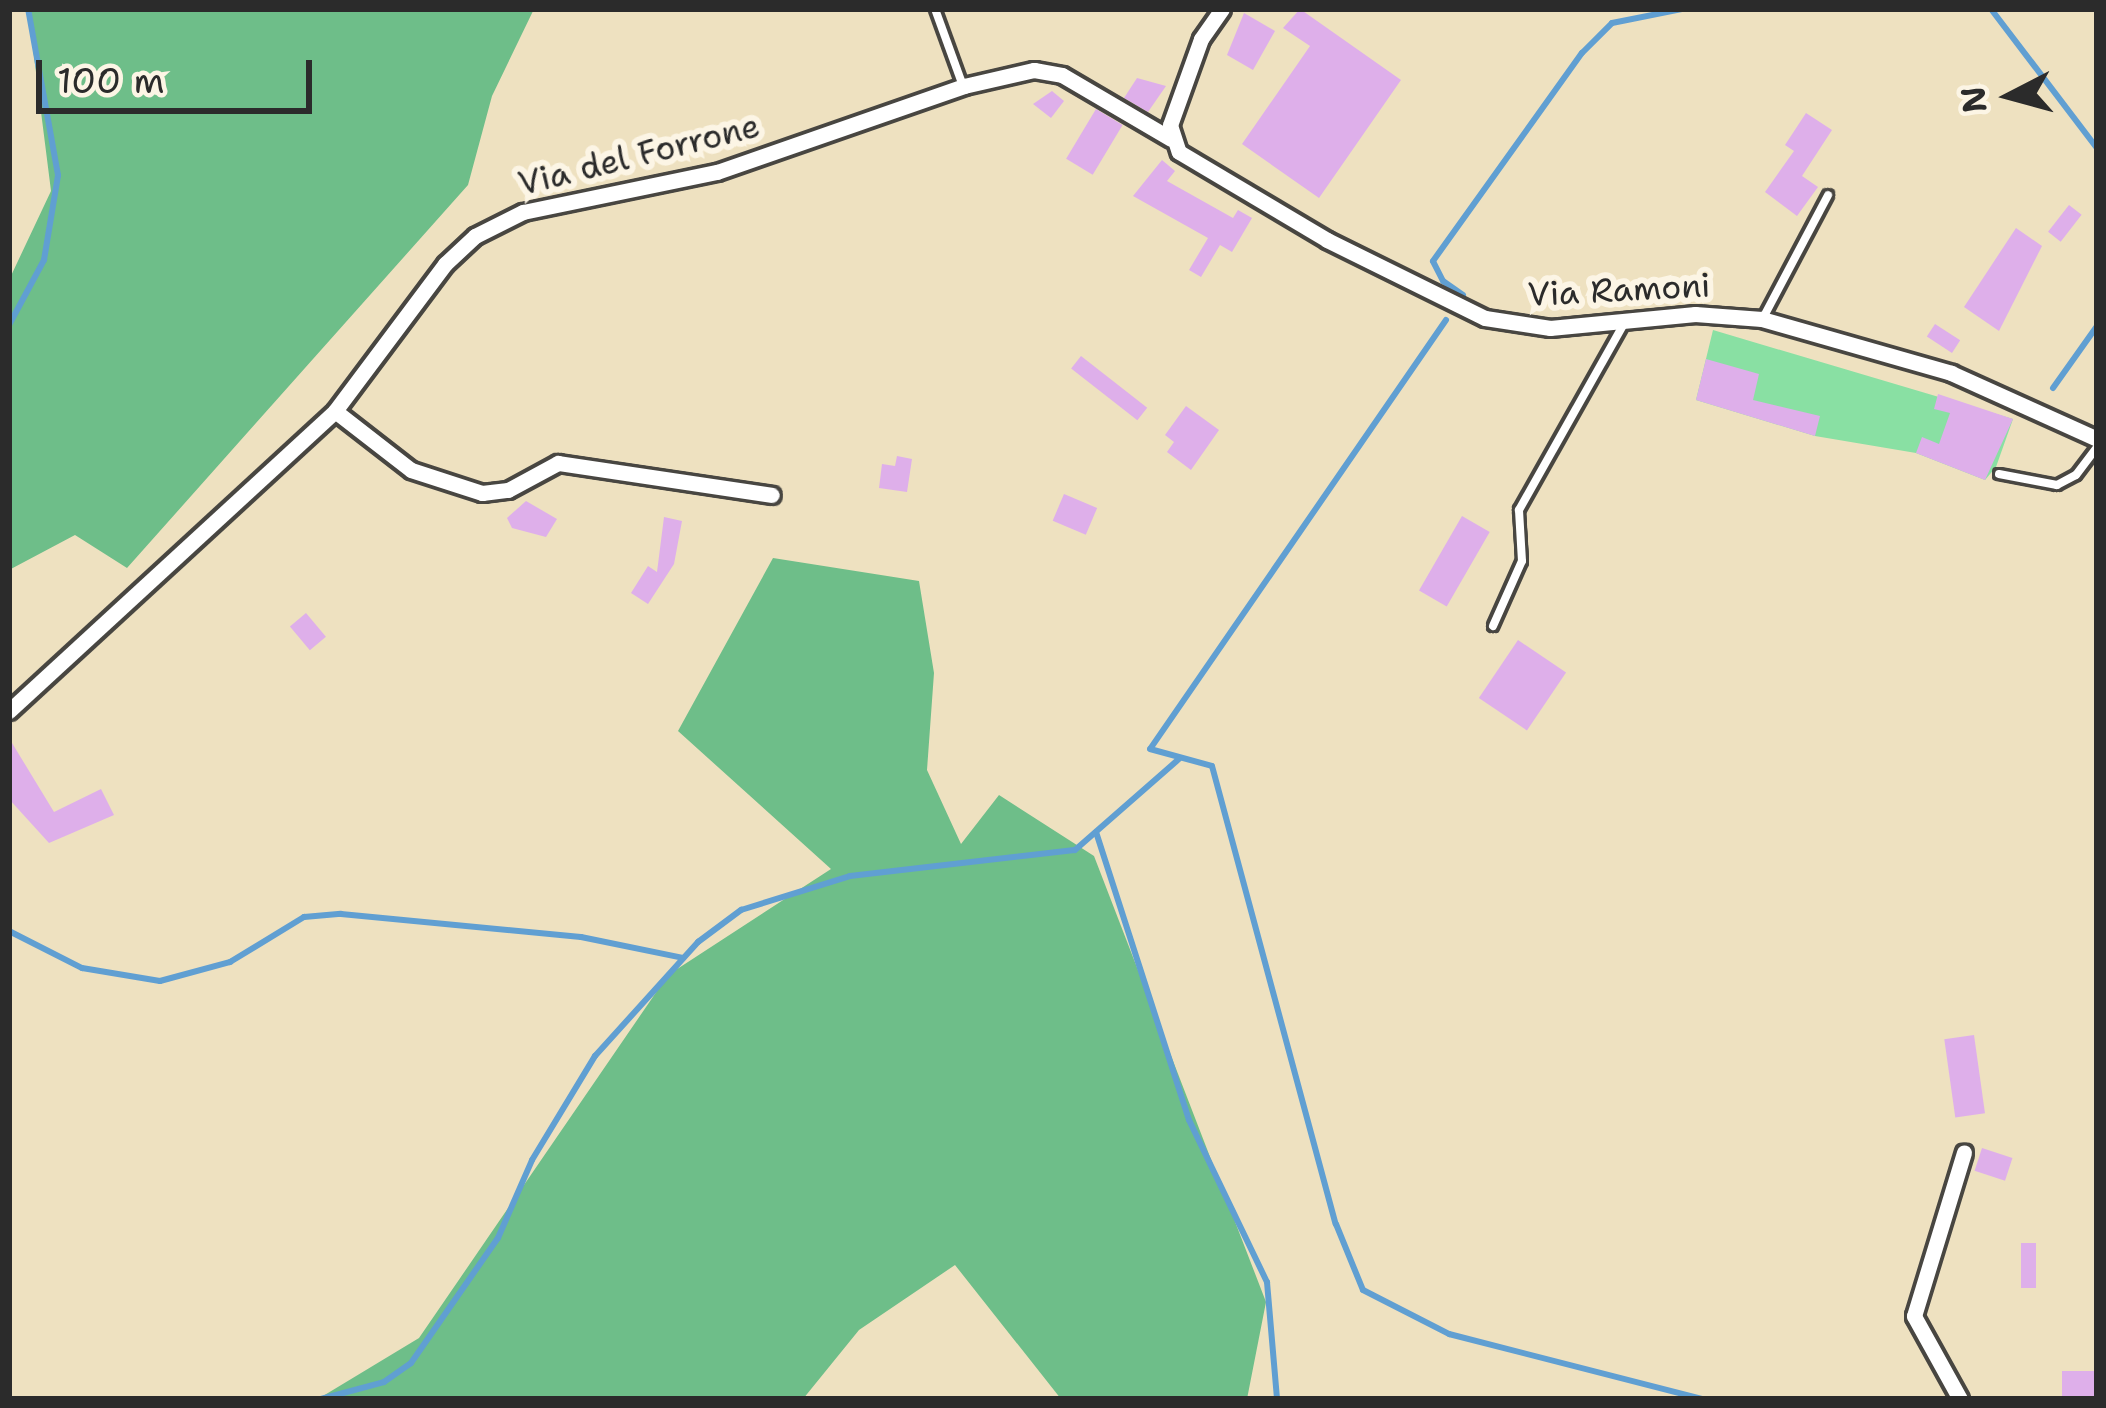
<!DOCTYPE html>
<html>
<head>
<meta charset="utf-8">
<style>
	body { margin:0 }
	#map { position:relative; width:2106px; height:1408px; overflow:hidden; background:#eee1c0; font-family:"Shantell Sans",sans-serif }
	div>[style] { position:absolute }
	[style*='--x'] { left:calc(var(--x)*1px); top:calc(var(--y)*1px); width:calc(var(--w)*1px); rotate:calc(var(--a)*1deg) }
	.green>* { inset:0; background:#89e0a3 }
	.forest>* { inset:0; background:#6ebe89 }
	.stream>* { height:6px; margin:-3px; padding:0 3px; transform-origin:3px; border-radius:3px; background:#609fd2 }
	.building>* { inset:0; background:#deafea; transform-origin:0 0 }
	.roads { filter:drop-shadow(3px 0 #484641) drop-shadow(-3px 0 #484641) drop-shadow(0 3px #484641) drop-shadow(0 -3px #484641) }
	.lane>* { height:8px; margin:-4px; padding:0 4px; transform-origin:4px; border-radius:4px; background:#fff }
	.street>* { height:15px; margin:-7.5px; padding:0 7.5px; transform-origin:7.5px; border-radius:7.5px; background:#fff }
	span { translate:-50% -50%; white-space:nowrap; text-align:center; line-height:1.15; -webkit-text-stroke:12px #fcf5e5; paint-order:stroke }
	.street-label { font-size:33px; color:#2b2b2b }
	.frame { position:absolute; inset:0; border:12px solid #2b2b2b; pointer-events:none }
	.north { position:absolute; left:1950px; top:36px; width:120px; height:120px; -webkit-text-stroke:9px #fcf5e5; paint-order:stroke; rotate:264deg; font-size:33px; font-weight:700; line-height:48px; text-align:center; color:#2b2b2b }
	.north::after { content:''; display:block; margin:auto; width:42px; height:54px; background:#2b2b2b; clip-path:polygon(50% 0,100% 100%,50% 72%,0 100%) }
	.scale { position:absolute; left:36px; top:60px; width:276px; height:54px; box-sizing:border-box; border:6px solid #2b2b2b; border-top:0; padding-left:15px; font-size:36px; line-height:42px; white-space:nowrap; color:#2b2b2b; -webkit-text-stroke:9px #fcf5e5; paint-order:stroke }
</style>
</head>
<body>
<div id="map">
	<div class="green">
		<i style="clip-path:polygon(1713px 330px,2013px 419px,1996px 467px,1985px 480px,1916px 453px,1815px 436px,1696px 400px)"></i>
	</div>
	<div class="forest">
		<i style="clip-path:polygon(28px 9px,534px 9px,492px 96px,468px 185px,127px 568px,75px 535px,9px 570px,9px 280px,51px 191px)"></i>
		<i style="clip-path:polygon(773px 558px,919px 581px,934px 673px,927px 770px,961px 844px,999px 795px,1094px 856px,1266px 1302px,1247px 1399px,1061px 1399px,955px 1265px,859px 1330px,803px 1399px,318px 1399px,419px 1338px,668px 975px,831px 869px,678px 731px)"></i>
	</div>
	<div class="stream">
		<i style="--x:1991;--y:9;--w:175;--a:52.7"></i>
		<i style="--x:1463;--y:295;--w:24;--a:-145"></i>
		<i style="--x:1443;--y:281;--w:22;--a:-117"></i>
		<i style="--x:1433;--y:261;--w:256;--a:-54.4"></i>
		<i style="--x:1582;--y:53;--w:42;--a:-45"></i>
		<i style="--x:1612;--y:23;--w:71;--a:-11.3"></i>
		<i style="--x:1446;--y:320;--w:521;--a:124.6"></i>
		<i style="--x:1150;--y:749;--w:64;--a:15.3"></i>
		<i style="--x:1212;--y:766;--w:474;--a:74.9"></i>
		<i style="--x:1336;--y:1224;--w:71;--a:67.8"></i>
		<i style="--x:1363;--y:1290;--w:97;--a:27.1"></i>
		<i style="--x:1449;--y:1334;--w:261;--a:14.4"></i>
		<i style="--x:9;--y:325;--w:74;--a:-61.7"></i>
		<i style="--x:44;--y:260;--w:86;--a:-80.6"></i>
		<i style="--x:58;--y:175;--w:169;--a:-100.2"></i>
		<i style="--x:2053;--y:388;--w:76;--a:-54.6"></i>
		<i style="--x:1096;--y:832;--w:303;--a:72.1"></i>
		<i style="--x:1189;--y:1120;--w:180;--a:64.3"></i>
		<i style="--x:1267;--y:1282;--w:117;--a:85.1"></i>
		<i style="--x:9;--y:931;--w:82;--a:26.9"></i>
		<i style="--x:82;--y:968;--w:79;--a:9.5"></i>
		<i style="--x:160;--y:981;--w:73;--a:-15.2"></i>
		<i style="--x:230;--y:962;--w:87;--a:-31.3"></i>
		<i style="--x:304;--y:917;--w:37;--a:-5"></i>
		<i style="--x:341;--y:914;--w:241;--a:5.5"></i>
		<i style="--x:581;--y:937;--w:104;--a:11.6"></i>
		<i style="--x:321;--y:1399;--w:65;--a:-15.1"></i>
		<i style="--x:384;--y:1382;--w:33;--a:-35"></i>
		<i style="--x:411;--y:1363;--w:152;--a:-55.2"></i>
		<i style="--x:498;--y:1238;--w:85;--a:-66.4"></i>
		<i style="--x:532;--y:1160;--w:122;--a:-58.8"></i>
		<i style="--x:595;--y:1056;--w:154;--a:-47.9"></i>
		<i style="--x:698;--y:942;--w:54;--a:-36.7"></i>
		<i style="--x:741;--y:910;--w:114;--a:-17.3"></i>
		<i style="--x:850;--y:876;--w:226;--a:-6.6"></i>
		<i style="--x:1075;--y:850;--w:138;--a:-41.2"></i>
	</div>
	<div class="building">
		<i style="clip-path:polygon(1300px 9px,1401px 80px,1319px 198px,1242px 144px,1310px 46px,1283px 28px)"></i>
		<i style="clip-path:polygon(1244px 13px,1275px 31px,1253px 70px,1227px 55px)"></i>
		<i style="clip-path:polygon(1137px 78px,1166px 86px,1148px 112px,1124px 98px)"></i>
		<i style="clip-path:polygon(1052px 91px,1064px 101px,1051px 118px,1033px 104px)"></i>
		<i style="left:1096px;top:109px;width:31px;height:58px;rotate:31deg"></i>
		<i style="clip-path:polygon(1806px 113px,1832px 130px,1802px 176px,1818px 187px,1797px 216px,1765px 192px,1794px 151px,1785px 145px)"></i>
		<i style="clip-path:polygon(1162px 160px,1175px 171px,1167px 181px,1233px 218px,1238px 210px,1252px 218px,1232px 252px,1220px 245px,1201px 277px,1189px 270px,1208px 238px,1133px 196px)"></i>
		<i style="left:2069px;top:205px;width:16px;height:34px;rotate:38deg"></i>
		<i style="clip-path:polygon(2016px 228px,2042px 246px,1999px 331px,1964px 307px)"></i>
		<i style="left:1935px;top:324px;width:30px;height:15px;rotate:33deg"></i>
		<i style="left:1081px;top:356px;width:84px;height:16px;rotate:38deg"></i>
		<i style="clip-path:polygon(1706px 359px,1759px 374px,1753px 400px,1820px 416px,1815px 436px,1696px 400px)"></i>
		<i style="clip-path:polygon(1938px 394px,2013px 419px,1985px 480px,1916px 453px,1922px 437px,1939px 444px,1950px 413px,1934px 409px)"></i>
		<i style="clip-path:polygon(1186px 406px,1219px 430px,1191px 470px,1167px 452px,1174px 442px,1165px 435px)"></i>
		<i style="clip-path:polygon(897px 456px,912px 459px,907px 492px,879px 488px,882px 464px,895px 466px)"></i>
		<i style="left:1064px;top:494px;width:36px;height:29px;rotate:23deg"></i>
		<i style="clip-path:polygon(526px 501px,557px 519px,546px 537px,512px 528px,507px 518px)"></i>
		<i style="left:1462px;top:516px;width:32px;height:86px;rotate:30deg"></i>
		<i style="clip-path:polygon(664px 517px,682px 521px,674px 564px,648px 604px,631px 593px,648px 566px,657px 572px)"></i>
		<i style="left:306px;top:613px;width:31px;height:21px;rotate:50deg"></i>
		<i style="left:1518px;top:640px;width:58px;height:70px;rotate:34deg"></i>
		<i style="clip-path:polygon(9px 738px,54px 812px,101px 789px,114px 815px,49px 843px,9px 799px)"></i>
		<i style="left:1974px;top:1035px;width:79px;height:30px;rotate:82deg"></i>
		<i style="left:1982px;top:1148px;width:32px;height:24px;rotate:18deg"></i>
		<i style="left:2021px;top:1243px;width:15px;height:45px"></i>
		<i style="left:2097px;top:1371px;width:28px;height:35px;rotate:90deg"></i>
	</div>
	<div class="roads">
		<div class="lane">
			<i style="--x:935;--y:9;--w:82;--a:70"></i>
			<i style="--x:1763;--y:318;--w:139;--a:-62.1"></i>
			<i style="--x:1999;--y:474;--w:59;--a:10.7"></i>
			<i style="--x:2057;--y:485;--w:21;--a:-28"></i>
			<i style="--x:2076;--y:475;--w:35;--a:-53"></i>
			<i style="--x:1493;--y:626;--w:71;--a:-66"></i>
			<i style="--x:1522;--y:561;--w:51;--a:-93.4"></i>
			<i style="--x:1519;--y:510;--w:214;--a:-60.6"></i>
		</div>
		<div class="street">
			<i style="--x:1222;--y:9;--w:37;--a:125"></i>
			<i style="--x:1201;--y:39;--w:91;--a:109.8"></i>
			<i style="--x:1170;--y:125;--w:28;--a:72"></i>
			<i style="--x:1179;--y:152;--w:172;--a:30.7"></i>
			<i style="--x:1327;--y:240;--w:176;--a:26.3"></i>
			<i style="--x:1485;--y:318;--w:66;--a:8.7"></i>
			<i style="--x:1550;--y:328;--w:146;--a:-5.5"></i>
			<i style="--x:1695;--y:314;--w:67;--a:4.3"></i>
			<i style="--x:1762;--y:319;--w:197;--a:15.9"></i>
			<i style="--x:1951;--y:373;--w:160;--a:24.3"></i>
			<i style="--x:335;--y:411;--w:96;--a:37.8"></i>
			<i style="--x:411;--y:470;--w:75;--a:17.9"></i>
			<i style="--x:482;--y:493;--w:26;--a:-7"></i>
			<i style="--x:508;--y:490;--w:57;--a:-28.4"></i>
			<i style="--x:558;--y:463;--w:216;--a:8.5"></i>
			<i style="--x:9;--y:711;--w:443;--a:-42.6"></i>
			<i style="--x:335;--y:411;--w:184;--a:-53.2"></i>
			<i style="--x:445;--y:264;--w:41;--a:-43"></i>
			<i style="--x:475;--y:236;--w:54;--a:-26.6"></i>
			<i style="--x:523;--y:212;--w:198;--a:-11.7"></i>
			<i style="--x:717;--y:172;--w:262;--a:-19.2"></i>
			<i style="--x:964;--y:86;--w:72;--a:-12.9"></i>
			<i style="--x:1034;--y:70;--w:28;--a:10"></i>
			<i style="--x:1062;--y:75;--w:126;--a:30.4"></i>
			<i style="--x:1960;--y:1399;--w:95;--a:-119"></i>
			<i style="--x:1914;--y:1316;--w:171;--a:-73"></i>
		</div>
	</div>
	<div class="street-label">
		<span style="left:639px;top:155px;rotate:-14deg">Via del Forrone</span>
		<span style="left:1619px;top:290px;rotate:-3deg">Via Ramoni</span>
	</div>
	<div class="frame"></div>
	<div class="north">N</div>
	<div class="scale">100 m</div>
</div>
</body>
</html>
